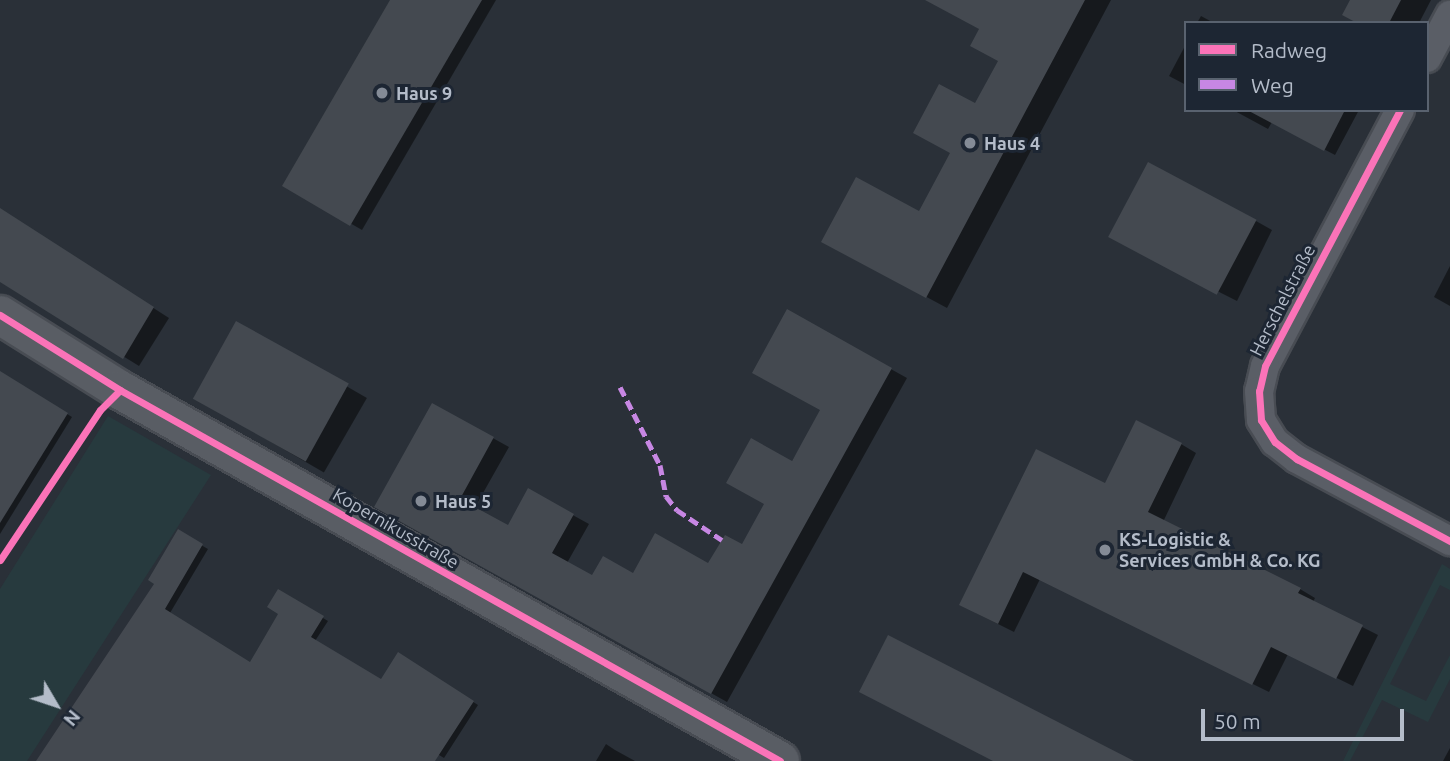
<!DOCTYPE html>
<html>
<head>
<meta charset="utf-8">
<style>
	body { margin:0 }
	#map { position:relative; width:1450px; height:761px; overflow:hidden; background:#2a3038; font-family:Ubuntu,sans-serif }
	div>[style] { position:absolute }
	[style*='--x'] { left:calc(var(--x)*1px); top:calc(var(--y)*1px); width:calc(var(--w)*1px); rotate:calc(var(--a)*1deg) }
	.green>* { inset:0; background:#273a3e }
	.shadow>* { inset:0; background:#0007; transform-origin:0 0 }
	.building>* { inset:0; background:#444950; transform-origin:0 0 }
	.roads { filter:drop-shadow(2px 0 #484c53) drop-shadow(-2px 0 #484c53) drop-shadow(0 2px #484c53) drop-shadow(0 -2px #484c53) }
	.street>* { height:28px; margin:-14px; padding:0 14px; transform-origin:14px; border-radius:14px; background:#5a5e66 }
	.secondary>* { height:38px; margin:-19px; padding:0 19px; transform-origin:19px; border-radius:19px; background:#595d64 }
	.quiet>* { height:5px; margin-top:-2.5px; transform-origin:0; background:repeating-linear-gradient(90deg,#c787e3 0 10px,transparent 0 15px) }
	.cycleway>* { height:7px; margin:-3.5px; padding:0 3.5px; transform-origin:3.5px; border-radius:3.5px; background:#fb73b8 }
	.dots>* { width:19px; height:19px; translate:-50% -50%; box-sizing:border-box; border:4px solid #1d2633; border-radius:50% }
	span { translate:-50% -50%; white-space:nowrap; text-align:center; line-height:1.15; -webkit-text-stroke:6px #1d2633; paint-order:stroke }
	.poi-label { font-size:18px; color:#b4bcc9; font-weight:700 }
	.left { translate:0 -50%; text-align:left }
	.street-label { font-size:18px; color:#b4bcc9 }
	.legend { position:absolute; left:1184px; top:21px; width:245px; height:91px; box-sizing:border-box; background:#1d2633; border:2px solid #59626f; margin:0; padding:9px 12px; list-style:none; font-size:21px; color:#b4bcc9 }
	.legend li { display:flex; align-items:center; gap:14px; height:35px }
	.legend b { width:35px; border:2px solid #59626f }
	.north { position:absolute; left:21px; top:670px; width:70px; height:70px; -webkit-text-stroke:5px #1d2633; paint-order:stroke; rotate:129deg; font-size:19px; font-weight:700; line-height:28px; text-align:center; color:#b4bcc9 }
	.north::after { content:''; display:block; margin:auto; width:24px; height:32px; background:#b4bcc9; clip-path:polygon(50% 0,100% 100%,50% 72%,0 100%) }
	.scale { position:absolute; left:1201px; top:709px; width:203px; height:32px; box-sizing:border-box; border:4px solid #b4bcc9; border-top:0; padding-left:9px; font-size:21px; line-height:24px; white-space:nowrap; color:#b4bcc9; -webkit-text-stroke:5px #1d2633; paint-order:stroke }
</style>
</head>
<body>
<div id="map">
	<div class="green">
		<i style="clip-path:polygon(108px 416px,211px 475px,27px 761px,0 761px,0 589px)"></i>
		<i style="clip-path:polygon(1442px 564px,1450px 569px,1450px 590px,1440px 585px,1390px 684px,1426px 701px,1450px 655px,1450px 679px,1428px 722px,1382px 700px,1350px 761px,1343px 761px)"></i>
	</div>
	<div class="shadow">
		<i style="clip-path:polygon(392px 0,496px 0,362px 230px,284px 185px)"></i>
		<i style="clip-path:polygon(960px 0,1111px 0,947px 308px,843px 252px,920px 213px,1000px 61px)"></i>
		<i style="clip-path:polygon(1351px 0,1431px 0,1419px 23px,1359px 23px)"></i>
		<i style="clip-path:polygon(1201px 16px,1214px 23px,1197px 23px)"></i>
		<i style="clip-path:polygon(1186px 44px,1186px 85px,1169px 76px)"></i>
		<i style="clip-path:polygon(1233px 110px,1359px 110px,1335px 155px,1272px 122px,1268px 129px)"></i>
		<i style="clip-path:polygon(0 210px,169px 318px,139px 366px,0 280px)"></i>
		<i style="clip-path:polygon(1256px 221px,1272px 230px,1237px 301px,1128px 246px)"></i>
		<i style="clip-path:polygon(1450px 266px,1450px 306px,1434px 297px)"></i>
		<i style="clip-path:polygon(788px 312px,907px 378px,727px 702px,376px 506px,433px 405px,509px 447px,474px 509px,508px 528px,529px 491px,589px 524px,567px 563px,593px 578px,709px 566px,742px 546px,822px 410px)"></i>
		<i style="left:237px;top:323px;width:150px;height:86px;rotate:30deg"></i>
		<i style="clip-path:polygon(0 373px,72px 417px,0 534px)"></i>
		<i style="clip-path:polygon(1181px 444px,1196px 453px,1163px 522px,1300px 589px,1315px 598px,1313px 602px,1378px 635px,1353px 686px,1288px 654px,1269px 692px,1040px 579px,1014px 632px,976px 613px,1105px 485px)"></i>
		<i style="clip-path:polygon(178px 532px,208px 549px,170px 613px,251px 665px,281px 614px,278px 591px,328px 621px,315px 641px,382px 681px,399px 655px,478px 705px,444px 758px,429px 749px,422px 761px,39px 761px,156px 583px)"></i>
		<i style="clip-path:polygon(606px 744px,615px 750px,635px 761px,596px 761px)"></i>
		<i style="clip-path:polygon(1450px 748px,1450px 761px,1443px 761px)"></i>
	</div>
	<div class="building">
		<i style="clip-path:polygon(390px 0,482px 0,350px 226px,282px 186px)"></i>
		<i style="clip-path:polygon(925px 0,1085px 0,926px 298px,821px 242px,856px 177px,919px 211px,950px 153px,913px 133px,939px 84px,975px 103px,998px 61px,970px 46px,979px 29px)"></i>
		<i style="clip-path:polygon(1350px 0,1401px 0,1389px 23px,1357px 23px,1342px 15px)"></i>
		<i style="clip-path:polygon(1247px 110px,1345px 110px,1324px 151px)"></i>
		<i style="left:1148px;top:162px;width:123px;height:85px;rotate:28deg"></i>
		<i style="clip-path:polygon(0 208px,154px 307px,123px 359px,0 282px)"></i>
		<i style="clip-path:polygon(787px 309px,892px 368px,711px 694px,374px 507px,432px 403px,494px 437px,460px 499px,508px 525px,528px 488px,574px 514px,552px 553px,592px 575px,603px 556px,633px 573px,655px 533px,708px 563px,725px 535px,742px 544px,764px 504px,726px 483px,751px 438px,792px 461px,820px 410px,752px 373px)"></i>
		<i style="left:236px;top:321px;width:129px;height:89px;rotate:29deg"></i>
		<i style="clip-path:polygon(0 371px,68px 413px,0 523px)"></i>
		<i style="clip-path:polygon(1136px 420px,1182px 443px,1148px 512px,1301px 588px,1298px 593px,1363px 625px,1336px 679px,1271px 647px,1252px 685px,1023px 572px,998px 624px,959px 605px,1036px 449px,1105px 483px)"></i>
		<i style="clip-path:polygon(178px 529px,203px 544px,165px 609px,250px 662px,278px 614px,267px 607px,278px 589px,324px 616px,311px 637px,381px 679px,398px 652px,474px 701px,435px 761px,36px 761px,154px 584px,148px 580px)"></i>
		<i style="clip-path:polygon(888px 635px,1134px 761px,993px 761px,859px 692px)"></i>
	</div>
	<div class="roads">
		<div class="street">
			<i style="--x:1427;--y:58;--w:49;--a:-61.9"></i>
			<i style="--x:1400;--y:110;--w:289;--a:117.8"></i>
			<i style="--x:1265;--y:366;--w:26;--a:103"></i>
			<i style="--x:1259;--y:391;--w:29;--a:86"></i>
			<i style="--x:1261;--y:420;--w:26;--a:58"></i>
			<i style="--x:1275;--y:442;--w:28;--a:38"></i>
			<i style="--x:1297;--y:459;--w:174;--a:28.2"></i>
		</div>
		<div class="secondary">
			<i style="--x:0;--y:315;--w:142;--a:32"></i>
			<i style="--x:120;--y:390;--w:757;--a:29.34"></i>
		</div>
	</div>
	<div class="quiet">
		<i style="--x:620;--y:387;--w:88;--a:62.9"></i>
		<i style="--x:660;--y:465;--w:32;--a:79"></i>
		<i style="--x:666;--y:496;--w:18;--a:52"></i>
		<i style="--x:677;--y:510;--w:54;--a:33.7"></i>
	</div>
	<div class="cycleway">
		<i style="--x:1400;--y:110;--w:289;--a:117.8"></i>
		<i style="--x:1265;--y:366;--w:26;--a:103"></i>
		<i style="--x:1259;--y:391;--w:29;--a:86"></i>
		<i style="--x:1261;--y:420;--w:26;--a:58"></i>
		<i style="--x:1275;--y:442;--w:28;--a:38"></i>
		<i style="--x:1297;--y:459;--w:174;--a:28.2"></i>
		<i style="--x:0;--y:315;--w:142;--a:32"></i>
		<i style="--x:120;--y:390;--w:757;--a:29.34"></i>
		<i style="--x:0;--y:560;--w:180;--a:-56.3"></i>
		<i style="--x:100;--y:410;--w:28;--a:-45"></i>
	</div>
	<div class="dots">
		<i style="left:382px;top:93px;background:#848b96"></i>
		<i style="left:970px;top:143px;background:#848b96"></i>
		<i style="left:421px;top:501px;background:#848b96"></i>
		<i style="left:1105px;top:550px;background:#848b96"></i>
	</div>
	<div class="poi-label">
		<span class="left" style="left:396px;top:93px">Haus 9</span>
		<span class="left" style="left:984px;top:143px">Haus 4</span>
		<span class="left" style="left:435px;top:501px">Haus 5</span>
		<span class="left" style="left:1119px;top:550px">KS-Logistic &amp;<br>Services GmbH &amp; Co. KG</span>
	</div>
	<div class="street-label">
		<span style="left:1282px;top:300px;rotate:-63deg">Herschelstraße</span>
		<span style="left:396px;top:528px;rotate:30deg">Kopernikusstraße</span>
	</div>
	<ul class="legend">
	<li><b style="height:9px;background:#fb73b8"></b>Radweg</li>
	<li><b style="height:9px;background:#c787e3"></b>Weg</li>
	</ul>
	<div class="north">N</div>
	<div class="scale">50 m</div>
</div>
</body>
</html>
